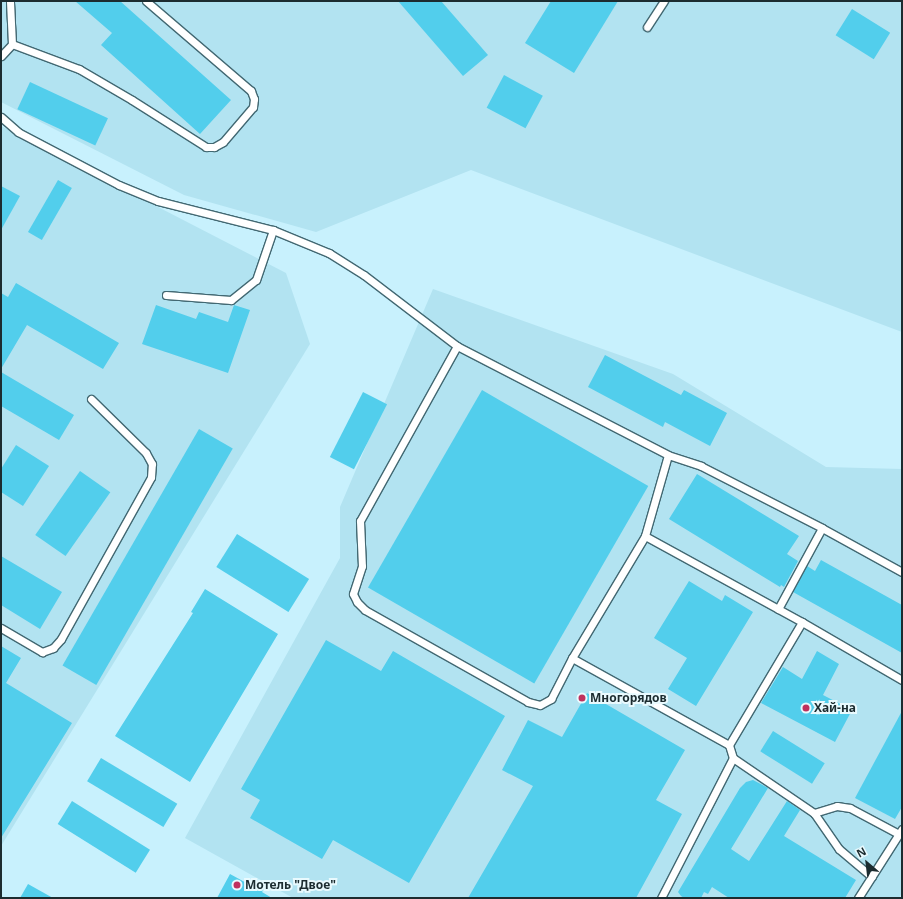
<!DOCTYPE html>
<html>
<head>
<meta charset="utf-8">
<style>
	body { margin:0 }
	#map { position:relative; width:903px; height:899px; overflow:hidden; background:#c8f1fd; font-family:"Noto Sans",sans-serif }
	div>[style] { position:absolute }
	[style*='--x'] { left:calc(var(--x)*1px); top:calc(var(--y)*1px); width:calc(var(--w)*1px); rotate:calc(var(--a)*1deg) }
	.built>* { inset:0; background:#b2e3f1 }
	.building>* { inset:0; background:#52ceec; transform-origin:0 0 }
	.roads { filter:drop-shadow(1px 0 #426872) drop-shadow(-1px 0 #426872) drop-shadow(0 1px #426872) drop-shadow(0 -1px #426872) }
	.service>* { height:7px; margin:-3.5px; padding:0 3.5px; transform-origin:3.5px; border-radius:3.5px; background:#fff }
	.dots>* { width:11px; height:11px; translate:-50% -50%; box-sizing:border-box; border:2px solid #e9fafe; border-radius:50% }
	span { translate:-50% -50%; white-space:nowrap; text-align:center; line-height:1.15; -webkit-text-stroke:4px #e9fafe; paint-order:stroke }
	.poi-label { font-size:12px; color:#1c2c30; font-weight:700 }
	.left { translate:0 -50%; text-align:left }
	.frame { position:absolute; inset:0; border:2px solid #1c2c30; pointer-events:none }
	.north { position:absolute; left:847px; top:843px; width:40px; height:40px; -webkit-text-stroke:3px #e9fafe; paint-order:stroke; rotate:332deg; font-size:11px; font-weight:700; line-height:16px; text-align:center; color:#1c2c30 }
	.north::after { content:''; display:block; margin:auto; width:14px; height:18px; background:#1c2c30; clip-path:polygon(50% 0,100% 100%,50% 72%,0 100%) }
</style>
</head>
<body>
<div id="map">
	<div class="built">
		<i style="clip-path:polygon(1px 1px,902px 1px,902px 332px,471px 170px,316px 232px,184px 195px,1px 102px)"></i>
		<i style="clip-path:polygon(1px 126px,286px 273px,310px 344px,1px 846px)"></i>
		<i style="clip-path:polygon(433px 289px,673px 374px,826px 467px,902px 469px,902px 893px,899px 898px,293px 898px,185px 838px,340px 558px,340px 507px)"></i>
	</div>
	<div class="building">
		<i style="clip-path:polygon(75px 1px,120px 1px,231px 100px,200px 134px,101px 45px,112px 33px)"></i>
		<i style="clip-path:polygon(398px 1px,441px 1px,488px 55px,463px 76px)"></i>
		<i style="clip-path:polygon(551px 1px,618px 1px,574px 73px,525px 43px)"></i>
		<i style="left:852px;top:9px;width:45px;height:31px;rotate:32deg"></i>
		<i style="left:504px;top:75px;width:44px;height:37px;rotate:28deg"></i>
		<i style="left:30px;top:82px;width:86px;height:30px;rotate:25deg"></i>
		<i style="left:58px;top:180px;width:16px;height:60px;rotate:30deg"></i>
		<i style="clip-path:polygon(1px 186px,20px 196px,1px 230px)"></i>
		<i style="clip-path:polygon(16px 283px,119px 343px,103px 369px,27px 325px,1px 369px,1px 293px,8px 297px)"></i>
		<i style="clip-path:polygon(156px 305px,196px 319px,199px 312px,228px 322px,234px 305px,250px 310px,228px 373px,142px 344px)"></i>
		<i style="clip-path:polygon(605px 355px,681px 395px,684px 390px,727px 413px,710px 446px,665px 422px,663px 427px,588px 387px)"></i>
		<i style="clip-path:polygon(1px 372px,74px 415px,59px 440px,1px 406px)"></i>
		<i style="left:482px;top:390px;width:192px;height:228px;rotate:30deg"></i>
		<i style="left:363px;top:392px;width:27px;height:73px;rotate:27deg"></i>
		<i style="left:199px;top:429px;width:39px;height:273px;rotate:30deg"></i>
		<i style="clip-path:polygon(16px 445px,49px 466px,23px 506px,1px 492px,1px 469px)"></i>
		<i style="left:80px;top:471px;width:37px;height:78px;rotate:35deg"></i>
		<i style="clip-path:polygon(697px 474px,799px 536px,787px 554px,798px 561px,784px 587px,781px 585px,780px 587px,669px 519px)"></i>
		<i style="left:237px;top:534px;width:85px;height:39px;rotate:32deg"></i>
		<i style="clip-path:polygon(1px 556px,62px 592px,40px 629px,1px 605px)"></i>
		<i style="clip-path:polygon(821px 560px,902px 605px,902px 653px,793px 592px,807px 566px,815px 571px)"></i>
		<i style="clip-path:polygon(689px 581px,722px 601px,725px 595px,753px 612px,696px 706px,668px 689px,687px 658px,654px 638px)"></i>
		<i style="clip-path:polygon(205px 589px,278px 634px,190px 782px,115px 736px,193px 613px,191px 612px)"></i>
		<i style="clip-path:polygon(326px 640px,381px 671px,393px 651px,505px 716px,409px 883px,333px 840px,322px 859px,250px 818px,260px 800px,241px 789px)"></i>
		<i style="clip-path:polygon(1px 646px,21px 658px,6px 683px,72px 723px,1px 838px)"></i>
		<i style="clip-path:polygon(817px 651px,839px 664px,823px 695px,852px 710px,835px 742px,761px 703px,783px 667px,802px 679px)"></i>
		<i style="clip-path:polygon(587px 693px,685px 750px,656px 800px,682px 814px,636px 898px,468px 898px,533px 786px,502px 770px,528px 720px,562px 737px)"></i>
		<i style="clip-path:polygon(902px 711px,902px 807px,895px 819px,855px 798px)"></i>
		<i style="left:773px;top:731px;width:61px;height:24px;rotate:32deg"></i>
		<i style="left:101px;top:758px;width:89px;height:27px;rotate:31deg"></i>
		<i style="clip-path:polygon(753px 780px,768px 788px,731px 849px,749px 861px,787px 801px,800px 810px,784px 836px,856px 880px,845px 898px,729px 898px,712px 887px,708px 894px,704px 892px,701px 898px,684px 898px,681px 896px,678px 892px,740px 788px,746px 782px)"></i>
		<i style="left:72px;top:801px;width:92px;height:27px;rotate:32deg"></i>
		<i style="clip-path:polygon(230px 874px,252px 886px,253px 883px,264px 889px,262px 892px,272px 898px,217px 898px)"></i>
		<i style="clip-path:polygon(28px 884px,53px 898px,20px 898px)"></i>
	</div>
	<div class="roads">
		<div class="service">
			<i style="--x:647;--y:27;--w:31;--a:-57"></i>
			<i style="--x:12;--y:44;--w:72;--a:20.5"></i>
			<i style="--x:79;--y:69;--w:61;--a:30.3"></i>
			<i style="--x:132;--y:100;--w:88;--a:32.4"></i>
			<i style="--x:206;--y:147;--w:8;--a:0"></i>
			<i style="--x:214;--y:147;--w:10;--a:-29"></i>
			<i style="--x:223;--y:142;--w:46;--a:-49.4"></i>
			<i style="--x:253;--y:107;--w:8;--a:-83"></i>
			<i style="--x:254;--y:99;--w:9;--a:-111"></i>
			<i style="--x:251;--y:91;--w:138;--a:-139.4"></i>
			<i style="--x:1;--y:56;--w:16;--a:-47"></i>
			<i style="--x:12;--y:44;--w:43;--a:-92.7"></i>
			<i style="--x:1;--y:117;--w:23;--a:41"></i>
			<i style="--x:18;--y:132;--w:114;--a:27.7"></i>
			<i style="--x:119;--y:185;--w:42;--a:22.3"></i>
			<i style="--x:158;--y:201;--w:119;--a:14.2"></i>
			<i style="--x:273;--y:230;--w:61;--a:22.3"></i>
			<i style="--x:329;--y:253;--w:41;--a:32.2"></i>
			<i style="--x:364;--y:275;--w:117;--a:37.4"></i>
			<i style="--x:457;--y:346;--w:237;--a:27.3"></i>
			<i style="--x:668;--y:455;--w:35;--a:18"></i>
			<i style="--x:701;--y:466;--w:136;--a:27.1"></i>
			<i style="--x:822;--y:528;--w:91;--a:28.8"></i>
			<i style="--x:166;--y:295;--w:65;--a:4.4"></i>
			<i style="--x:231;--y:300;--w:32;--a:-39"></i>
			<i style="--x:256;--y:280;--w:53;--a:-71.2"></i>
			<i style="--x:457;--y:346;--w:200;--a:119"></i>
			<i style="--x:360;--y:521;--w:45;--a:87.5"></i>
			<i style="--x:362;--y:566;--w:29;--a:108"></i>
			<i style="--x:353;--y:594;--w:9;--a:63"></i>
			<i style="--x:357;--y:602;--w:11;--a:45"></i>
			<i style="--x:365;--y:610;--w:187;--a:29.4"></i>
			<i style="--x:528;--y:702;--w:12;--a:14"></i>
			<i style="--x:540;--y:705;--w:13;--a:-29"></i>
			<i style="--x:551;--y:699;--w:46;--a:-62.9"></i>
			<i style="--x:572;--y:658;--w:179;--a:29"></i>
			<i style="--x:729;--y:745;--w:14;--a:73"></i>
			<i style="--x:733;--y:758;--w:98;--a:34.2"></i>
			<i style="--x:814;--y:813;--w:24;--a:-17"></i>
			<i style="--x:837;--y:806;--w:13;--a:9"></i>
			<i style="--x:850;--y:808;--w:55;--a:28"></i>
			<i style="--x:668;--y:455;--w:84;--a:105.9"></i>
			<i style="--x:645;--y:536;--w:179;--a:28.7"></i>
			<i style="--x:802;--y:622;--w:116;--a:30.1"></i>
			<i style="--x:778;--y:609;--w:92;--a:-61.5"></i>
			<i style="--x:1;--y:628;--w:48;--a:30.3"></i>
			<i style="--x:42;--y:652;--w:12;--a:-20"></i>
			<i style="--x:53;--y:648;--w:12;--a:-48"></i>
			<i style="--x:61;--y:639;--w:185;--a:-60.9"></i>
			<i style="--x:151;--y:477;--w:13;--a:-86"></i>
			<i style="--x:152;--y:464;--w:13;--a:-119"></i>
			<i style="--x:146;--y:453;--w:77;--a:-135.5"></i>
			<i style="--x:572;--y:658;--w:142;--a:-59.1"></i>
			<i style="--x:729;--y:745;--w:143;--a:-59.3"></i>
			<i style="--x:814;--y:813;--w:44;--a:55.2"></i>
			<i style="--x:839;--y:849;--w:43;--a:40.3"></i>
			<i style="--x:661;--y:898;--w:157;--a:-62.8"></i>
			<i style="--x:858;--y:898;--w:82;--a:-57.5"></i>
		</div>
	</div>
	<div class="dots">
		<i style="left:582px;top:698px;background:#bf315e"></i>
		<i style="left:806px;top:708px;background:#bf315e"></i>
		<i style="left:237px;top:885px;background:#bf315e"></i>
	</div>
	<div class="poi-label">
		<span class="left" style="left:590px;top:698px">Многорядов</span>
		<span class="left" style="left:814px;top:708px">Хай-на</span>
		<span class="left" style="left:245px;top:885px">Мотель "Двое"</span>
	</div>
	<div class="frame"></div>
	<div class="north">N</div>
</div>
</body>
</html>
